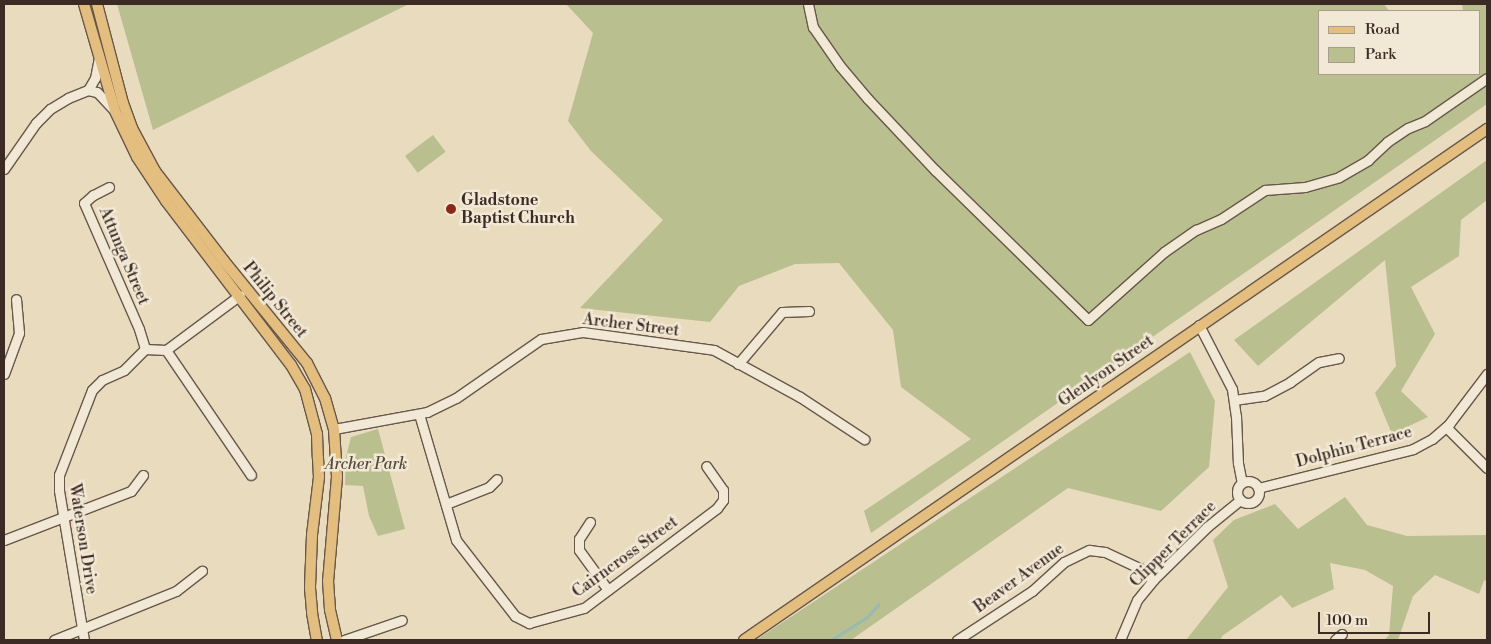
<!DOCTYPE html>
<html>
<head>
<meta charset="utf-8">
<style>
	body { margin:0 }
	#map { position:relative; width:1491px; height:644px; overflow:hidden; background:#e9dbbe; font-family:"Libre Bodoni",serif }
	div>[style] { position:absolute }
	[style*='--x'] { left:calc(var(--x)*1px); top:calc(var(--y)*1px); width:calc(var(--w)*1px); rotate:calc(var(--a)*1deg) }
	.green>* { inset:0; background:#b9bf8f; transform-origin:0 0 }
	.stream>* { height:2.5px; margin:-1.25px; padding:0 1.25px; transform-origin:1.25px; border-radius:1.25px; background:#97bbb3 }
	.roads { filter:drop-shadow(1px 0 #67574a) drop-shadow(-1px 0 #67574a) drop-shadow(0 1px #67574a) drop-shadow(0 -1px #67574a) }
	.minor>* { height:9px; margin:-4.5px; padding:0 4.5px; transform-origin:4.5px; border-radius:4.5px; background:#f1e8d5 }
	.minor>.ring { margin:-4.5px; padding:0; box-sizing:content-box; background:none; border:9px solid #f1e8d5; border-radius:50% }
	.major>* { height:10px; margin:-5px; padding:0 5px; transform-origin:5px; border-radius:5px; background:#e4be7f }
	.dots>* { width:14px; height:14px; translate:-50% -50%; box-sizing:border-box; border:2px solid #f1e8d5; border-radius:50% }
	span { translate:-50% -50%; white-space:nowrap; text-align:center; line-height:1.15; -webkit-text-stroke:5px #f1e8d5; paint-order:stroke }
	.poi-label { font-size:16px; color:#3c2b24; font-weight:700 }
	.left { translate:0 -50%; text-align:left }
	.street-label { font-size:16px; color:#3c2b24 }
	.park-label { font-size:16px; color:#554939; font-style:italic }
	.frame { position:absolute; inset:0; border:5px solid #3c2b24; pointer-events:none }
	.legend { position:absolute; left:1318px; top:10px; width:162px; height:65px; box-sizing:border-box; background:#f1e8d5; border:1px solid #a99c8e; margin:0; padding:6px 9px; list-style:none; font-size:15px; color:#3c2b24 }
	.legend li { display:flex; align-items:center; gap:10px; height:25px }
	.legend b { width:25px; border:1px solid #a99c8e }
	.scale { position:absolute; left:1318px; top:612px; width:112px; height:22px; box-sizing:border-box; border:2px solid #3c2b24; border-top:0; padding-left:6px; font-size:15px; line-height:18px; white-space:nowrap; color:#3c2b24; -webkit-text-stroke:4px #f1e8d5; paint-order:stroke }
</style>
</head>
<body>
<div id="map">
	<div class="green">
		<i style="clip-path:polygon(117px 4px,409px 4px,153px 130px)"></i>
		<i style="clip-path:polygon(566px 4px,1384px 4px,1389px 11px,1320px 11px,1320px 74px,1480px 74px,1480px 11px,1463px 11px,1462px 4px,1487px 4px,1487px 104px,871px 533px,864px 511px,971px 439px,901px 387px,893px 330px,839px 263px,795px 264px,739px 286px,710px 322px,580px 308px,663px 220px,591px 151px,568px 121px,593px 33px)"></i>
		<i style="left:433px;top:135px;width:21px;height:35px;rotate:53deg"></i>
		<i style="clip-path:polygon(1487px 160px,1487px 200px,1461px 220px,1459px 256px,1411px 287px,1435px 334px,1401px 391px,1428px 417px,1392px 434px,1375px 393px,1396px 366px,1385px 260px,1258px 366px,1234px 340px)"></i>
		<i style="clip-path:polygon(1190px 352px,1215px 401px,1209px 467px,1161px 511px,1068px 488px,851px 640px,756px 640px)"></i>
		<i style="clip-path:polygon(378px 429px,405px 529px,378px 536px,369px 516px,363px 486px,345px 485px,346px 457px,351px 437px)"></i>
		<i style="clip-path:polygon(1345px 497px,1367px 525px,1407px 536px,1487px 535px,1487px 580px,1484px 581px,1479px 594px,1435px 575px,1413px 596px,1398px 640px,1384px 640px,1389px 635px,1393px 586px,1365px 570px,1330px 563px,1334px 589px,1292px 608px,1281px 595px,1222px 636px,1221px 640px,1186px 640px,1228px 587px,1213px 540px,1234px 520px,1275px 504px,1298px 529px)"></i>
	</div>
	<div class="stream">
		<i style="--x:831;--y:640;--w:41;--a:-32.2"></i>
		<i style="--x:866;--y:618;--w:18;--a:-47"></i>
	</div>
	<div class="roads">
		<div class="minor">
			<i style="--x:808;--y:4;--w:24;--a:78"></i>
			<i style="--x:813;--y:27;--w:47;--a:55.3"></i>
			<i style="--x:840;--y:66;--w:43;--a:49.7"></i>
			<i style="--x:868;--y:99;--w:98;--a:46.7"></i>
			<i style="--x:935;--y:170;--w:214;--a:44.4"></i>
			<i style="--x:1088;--y:320;--w:102;--a:-41.8"></i>
			<i style="--x:1164;--y:252;--w:39;--a:-35"></i>
			<i style="--x:1196;--y:230;--w:27;--a:-24"></i>
			<i style="--x:1221;--y:219;--w:53;--a:-33.4"></i>
			<i style="--x:1265;--y:190;--w:40;--a:-4.3"></i>
			<i style="--x:1305;--y:187;--w:35;--a:-16"></i>
			<i style="--x:1339;--y:177;--w:34;--a:-30"></i>
			<i style="--x:1368;--y:160;--w:26;--a:-43"></i>
			<i style="--x:1387;--y:142;--w:25;--a:-34"></i>
			<i style="--x:1408;--y:128;--w:18;--a:-22"></i>
			<i style="--x:1425;--y:121;--w:75;--a:-34.7"></i>
			<i style="--x:88;--y:90;--w:14;--a:-60"></i>
			<i style="--x:95;--y:78;--w:20;--a:-79"></i>
			<i style="--x:4;--y:169;--w:56;--a:-55.2"></i>
			<i style="--x:36;--y:123;--w:20;--a:-45"></i>
			<i style="--x:50;--y:109;--w:21;--a:-31"></i>
			<i style="--x:68;--y:98;--w:22;--a:-22"></i>
			<i style="--x:88;--y:90;--w:9;--a:13"></i>
			<i style="--x:97;--y:92;--w:25;--a:47"></i>
			<i style="--x:109;--y:187;--w:18;--a:153"></i>
			<i style="--x:93;--y:195;--w:12;--a:138"></i>
			<i style="--x:84;--y:203;--w:137;--a:66.4"></i>
			<i style="--x:139;--y:329;--w:21;--a:73"></i>
			<i style="--x:1199;--y:325;--w:72;--a:62.7"></i>
			<i style="--x:1232;--y:389;--w:27;--a:82"></i>
			<i style="--x:1236;--y:416;--w:47;--a:87.6"></i>
			<i style="--x:1238;--y:463;--w:20;--a:79"></i>
			<i style="--x:166;--y:350;--w:151;--a:55.8"></i>
			<i style="--x:738;--y:364;--w:68;--a:-49.8"></i>
			<i style="--x:782;--y:312;--w:27;--a:-2"></i>
			<i style="--x:4;--y:374;--w:44;--a:-69.9"></i>
			<i style="--x:19;--y:333;--w:34;--a:-95"></i>
			<i style="--x:1234;--y:400;--w:30;--a:-8"></i>
			<i style="--x:1264;--y:396;--w:30;--a:-28"></i>
			<i style="--x:1290;--y:382;--w:35;--a:-35"></i>
			<i style="--x:1319;--y:362;--w:20;--a:-11"></i>
			<i style="--x:419;--y:414;--w:131;--a:73.6"></i>
			<i style="--x:456;--y:540;--w:96;--a:52.2"></i>
			<i style="--x:515;--y:616;--w:16;--a:27"></i>
			<i style="--x:529;--y:623;--w:57;--a:-15.3"></i>
			<i style="--x:584;--y:608;--w:166;--a:-36.9"></i>
			<i style="--x:717;--y:508;--w:10;--a:-53"></i>
			<i style="--x:723;--y:500;--w:10;--a:-90"></i>
			<i style="--x:723;--y:490;--w:29;--a:-125"></i>
			<i style="--x:1446;--y:427;--w:58;--a:45"></i>
			<i style="--x:334;--y:429;--w:95;--a:-10.4"></i>
			<i style="--x:427;--y:412;--w:32;--a:-26"></i>
			<i style="--x:456;--y:398;--w:103;--a:-34.8"></i>
			<i style="--x:541;--y:339;--w:43;--a:-9.5"></i>
			<i style="--x:583;--y:332;--w:132;--a:7.8"></i>
			<i style="--x:714;--y:350;--w:98;--a:28.7"></i>
			<i style="--x:800;--y:397;--w:77;--a:33.3"></i>
			<i class="ring" style="left:1237px;top:481px;width:13px;height:13px"></i>
			<i style="--x:1258;--y:488;--w:160;--a:-14.1"></i>
			<i style="--x:1413;--y:449;--w:21;--a:-28"></i>
			<i style="--x:1432;--y:439;--w:23;--a:-41"></i>
			<i style="--x:1449;--y:424;--w:63;--a:-52.8"></i>
			<i style="--x:446;--y:504;--w:46;--a:-21.6"></i>
			<i style="--x:489;--y:487;--w:11;--a:-45"></i>
			<i style="--x:590;--y:522;--w:20;--a:123"></i>
			<i style="--x:579;--y:539;--w:11;--a:90"></i>
			<i style="--x:579;--y:550;--w:49;--a:54.1"></i>
			<i style="--x:4;--y:540;--w:136;--a:-21.1"></i>
			<i style="--x:131;--y:491;--w:20;--a:-53"></i>
			<i style="--x:54;--y:640;--w:131;--a:-21.9"></i>
			<i style="--x:176;--y:591;--w:33;--a:-38"></i>
			<i style="--x:84;--y:640;--w:152;--a:-99.5"></i>
			<i style="--x:59;--y:490;--w:15;--a:-90"></i>
			<i style="--x:59;--y:475;--w:91;--a:-68.8"></i>
			<i style="--x:92;--y:390;--w:14;--a:-45"></i>
			<i style="--x:102;--y:380;--w:24;--a:-24"></i>
			<i style="--x:124;--y:370;--w:30;--a:-45"></i>
			<i style="--x:145;--y:349;--w:21;--a:3"></i>
			<i style="--x:166;--y:350;--w:92;--a:-36.6"></i>
			<i style="--x:344;--y:640;--w:61;--a:-19"></i>
			<i style="--x:957;--y:640;--w:90;--a:-33.2"></i>
			<i style="--x:1032;--y:591;--w:43;--a:-42.2"></i>
			<i style="--x:1064;--y:562;--w:28;--a:-26"></i>
			<i style="--x:1089;--y:550;--w:16;--a:7"></i>
			<i style="--x:1105;--y:552;--w:38;--a:25"></i>
			<i style="--x:1140;--y:568;--w:18;--a:43"></i>
			<i style="--x:1120;--y:640;--w:43;--a:-67"></i>
			<i style="--x:1137;--y:600;--w:26;--a:-51"></i>
			<i style="--x:1153;--y:580;--w:76;--a:-44.5"></i>
			<i style="--x:1207;--y:527;--w:43;--a:-39.3"></i>
			<i style="--x:1335;--y:640;--w:9;--a:-41"></i>
		</div>
		<div class="major">
			<i style="--x:84;--y:4;--w:111;--a:73.8"></i>
			<i style="--x:115;--y:111;--w:51;--a:64.4"></i>
			<i style="--x:137;--y:157;--w:53;--a:56.6"></i>
			<i style="--x:166;--y:201;--w:206;--a:52.7"></i>
			<i style="--x:291;--y:365;--w:28;--a:60"></i>
			<i style="--x:305;--y:389;--w:47;--a:75.1"></i>
			<i style="--x:317;--y:434;--w:24;--a:88"></i>
			<i style="--x:318;--y:458;--w:19;--a:87"></i>
			<i style="--x:319;--y:477;--w:58;--a:96.9"></i>
			<i style="--x:312;--y:535;--w:53;--a:92.2"></i>
			<i style="--x:310;--y:588;--w:25;--a:85"></i>
			<i style="--x:312;--y:613;--w:27;--a:80"></i>
			<i style="--x:97;--y:4;--w:102;--a:75.3"></i>
			<i style="--x:123;--y:103;--w:27;--a:70"></i>
			<i style="--x:132;--y:128;--w:49;--a:61.9"></i>
			<i style="--x:155;--y:171;--w:113;--a:52.5"></i>
			<i style="--x:224;--y:261;--w:132;--a:50.9"></i>
			<i style="--x:307;--y:363;--w:39;--a:63"></i>
			<i style="--x:325;--y:398;--w:32;--a:74"></i>
			<i style="--x:334;--y:429;--w:48;--a:86.4"></i>
			<i style="--x:337;--y:477;--w:104;--a:94.9"></i>
			<i style="--x:328;--y:581;--w:29;--a:86"></i>
			<i style="--x:330;--y:610;--w:31;--a:77"></i>
			<i style="--x:744;--y:640;--w:902;--a:-34.52"></i>
		</div>
	</div>
	<div class="dots">
		<i style="left:451px;top:209px;background:#8f2418"></i>
	</div>
	<div class="poi-label">
		<span class="left" style="left:461px;top:209px">Gladstone<br>Baptist Church</span>
	</div>
	<div class="street-label">
		<span style="left:124px;top:256px;rotate:67deg">Attunga Street</span>
		<span style="left:275px;top:300px;rotate:51deg">Philip Street</span>
		<span style="left:631px;top:325px;rotate:7deg">Archer Street</span>
		<span style="left:1106px;top:371px;rotate:-35deg">Glenlyon Street</span>
		<span style="left:1354px;top:447px;rotate:-15deg">Dolphin Terrace</span>
		<span style="left:83px;top:539px;rotate:81deg">Waterson Drive</span>
		<span style="left:1173px;top:544px;rotate:-45deg">Clipper Terrace</span>
		<span style="left:625px;top:557px;rotate:-36deg">Cairncross Street</span>
		<span style="left:1019px;top:578px;rotate:-36deg">Beaver Avenue</span>
	</div>
	<div class="park-label">
		<span style="left:366px;top:464px">Archer Park</span>
	</div>
	<div class="frame"></div>
	<ul class="legend">
	<li><b style="height:6px;background:#e4be7f"></b>Road</li>
	<li><b style="height:14px;background:#b9bf8f"></b>Park</li>
	</ul>
	<div class="scale">100 m</div>
</div>
</body>
</html>
